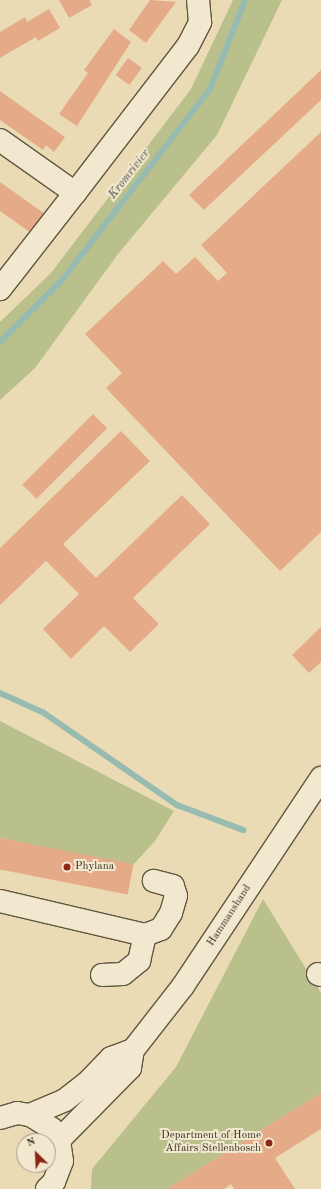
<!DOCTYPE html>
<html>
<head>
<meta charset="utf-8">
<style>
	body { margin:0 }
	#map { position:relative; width:321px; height:1189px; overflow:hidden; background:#eadbb5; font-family:"Old Standard TT",serif }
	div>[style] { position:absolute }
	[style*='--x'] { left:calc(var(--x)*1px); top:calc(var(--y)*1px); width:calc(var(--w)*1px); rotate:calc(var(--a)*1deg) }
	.green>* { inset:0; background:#b9c08c }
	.stream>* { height:6px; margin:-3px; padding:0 3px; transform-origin:3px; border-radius:3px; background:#98bbb1 }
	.building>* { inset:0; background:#e5ab89; transform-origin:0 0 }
	.roads { filter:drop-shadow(1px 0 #625641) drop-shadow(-1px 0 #625641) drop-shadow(0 1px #625641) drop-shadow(0 -1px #625641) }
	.minor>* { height:22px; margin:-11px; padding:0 11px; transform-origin:11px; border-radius:11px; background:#f1e8cf }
	.dots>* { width:11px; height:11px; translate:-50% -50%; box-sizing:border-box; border:2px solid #f1e8cf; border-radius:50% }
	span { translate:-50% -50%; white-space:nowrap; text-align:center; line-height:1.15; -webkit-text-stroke:4px #f1e8cf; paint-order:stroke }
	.poi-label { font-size:11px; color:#34291a }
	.left { translate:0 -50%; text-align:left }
	.right { translate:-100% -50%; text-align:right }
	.street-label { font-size:11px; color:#34291a }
	.water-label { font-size:12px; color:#4d4e40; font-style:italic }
	.north { position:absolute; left:16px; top:1133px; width:40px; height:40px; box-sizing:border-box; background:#f1e8cf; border:1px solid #a59c87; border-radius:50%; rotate:336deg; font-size:11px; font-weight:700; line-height:16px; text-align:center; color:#34291a }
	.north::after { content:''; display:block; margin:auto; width:14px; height:18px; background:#8f2418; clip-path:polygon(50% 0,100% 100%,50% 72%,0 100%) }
</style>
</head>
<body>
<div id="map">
	<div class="green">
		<i style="clip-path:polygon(233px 0,282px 0,217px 135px,118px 254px,35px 368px,0 400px,0 322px,51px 273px,191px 89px)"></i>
		<i style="clip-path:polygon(0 721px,174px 811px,155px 841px,133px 865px,0 838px)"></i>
		<i style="clip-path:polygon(263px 899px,321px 993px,321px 1093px,167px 1189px,91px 1189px,92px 1169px,176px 1067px)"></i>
	</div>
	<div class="stream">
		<i style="--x:0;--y:342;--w:88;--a:-45"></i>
		<i style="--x:62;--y:280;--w:242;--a:-52.2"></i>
		<i style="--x:210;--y:89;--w:96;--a:-68.5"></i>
		<i style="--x:0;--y:693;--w:48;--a:24.4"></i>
		<i style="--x:44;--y:713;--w:162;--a:34.7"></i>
		<i style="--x:177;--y:805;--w:71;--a:20.7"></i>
	</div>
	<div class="building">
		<i style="clip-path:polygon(59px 0,89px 0,92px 5px,69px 18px)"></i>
		<i style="clip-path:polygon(150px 0,176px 2px,146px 43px,129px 30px)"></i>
		<i style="clip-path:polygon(49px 9px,60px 28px,38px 41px,36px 37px,0 58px,0 32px,25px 17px,27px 22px)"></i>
		<i style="clip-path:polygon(114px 29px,131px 42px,77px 126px,59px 114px,88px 73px,84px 70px)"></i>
		<i style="left:128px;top:58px;width:17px;height:21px;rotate:36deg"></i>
		<i style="clip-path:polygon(321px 70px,321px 100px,204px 210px,189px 195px)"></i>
		<i style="clip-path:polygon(0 91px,65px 137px,54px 152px,46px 145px,43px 150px,0 120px)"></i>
		<i style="clip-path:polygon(321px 132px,321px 532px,280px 571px,106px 388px,122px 373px,85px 334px,163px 261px,176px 274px,195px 257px,218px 281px,227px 273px,201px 245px)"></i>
		<i style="clip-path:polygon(0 182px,45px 214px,31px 233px,0 211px)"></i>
		<i style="left:93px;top:414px;width:20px;height:100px;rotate:45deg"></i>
		<i style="clip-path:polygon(121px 431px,150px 461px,63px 544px,96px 578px,182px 495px,210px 524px,133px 598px,159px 624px,130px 652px,104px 626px,71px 659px,43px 629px,79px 594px,46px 561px,0 605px,0 548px)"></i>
		<i style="clip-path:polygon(321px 627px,321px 662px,309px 673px,292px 655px)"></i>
		<i style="left:0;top:838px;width:136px;height:31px;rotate:11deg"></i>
		<i style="clip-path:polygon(321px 1093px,321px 1129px,275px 1158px,295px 1189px,234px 1189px,231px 1184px,224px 1189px,167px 1189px)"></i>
	</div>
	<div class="roads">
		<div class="minor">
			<i style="--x:0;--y:140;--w:92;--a:35.2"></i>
			<i style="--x:75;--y:193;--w:122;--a:128"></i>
			<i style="--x:75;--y:193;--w:185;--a:-52.5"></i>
			<i style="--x:188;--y:46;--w:27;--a:-63"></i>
			<i style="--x:200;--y:22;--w:22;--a:-95"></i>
			<i style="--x:0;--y:901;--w:149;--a:13.2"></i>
			<i style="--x:145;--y:935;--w:17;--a:-21"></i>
			<i style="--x:161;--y:929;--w:19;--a:-58"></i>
			<i style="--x:171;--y:913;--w:18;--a:-74"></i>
			<i style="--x:176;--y:896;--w:10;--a:-107"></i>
			<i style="--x:173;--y:886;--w:20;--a:-165"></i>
			<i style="--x:318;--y:974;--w:3;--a:18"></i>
			<i style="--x:102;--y:975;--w:21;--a:-3"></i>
			<i style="--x:123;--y:974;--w:21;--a:-39"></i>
			<i style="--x:139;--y:961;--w:27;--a:-77"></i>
			<i style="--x:30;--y:1115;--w:38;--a:-23"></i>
			<i style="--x:65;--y:1100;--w:31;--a:-38"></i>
			<i style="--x:89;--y:1081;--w:32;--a:-46"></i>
			<i style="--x:111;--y:1058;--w:23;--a:-20"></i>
			<i style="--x:0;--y:1118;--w:18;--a:-16"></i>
			<i style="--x:17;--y:1113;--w:13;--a:9"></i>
			<i style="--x:30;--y:1115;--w:26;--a:32"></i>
			<i style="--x:52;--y:1129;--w:13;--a:58"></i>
			<i style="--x:59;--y:1140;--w:21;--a:82"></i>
			<i style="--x:62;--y:1161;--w:22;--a:111"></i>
			<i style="--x:54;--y:1182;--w:10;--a:135"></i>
			<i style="--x:59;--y:1140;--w:101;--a:-45.4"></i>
			<i style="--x:130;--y:1068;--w:18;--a:-81"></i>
			<i style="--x:133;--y:1050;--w:81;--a:-52"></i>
			<i style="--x:183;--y:986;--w:250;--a:-56.4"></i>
		</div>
	</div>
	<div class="dots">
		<i style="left:67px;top:867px;background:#8f2418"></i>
		<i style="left:269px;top:1143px;background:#8f2418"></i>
	</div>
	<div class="poi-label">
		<span class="left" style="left:75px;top:867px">Phylana</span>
		<span class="right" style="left:261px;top:1143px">Department of Home<br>Affairs Stellenbosch</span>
	</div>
	<div class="street-label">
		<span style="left:230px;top:916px;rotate:-57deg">Hammanshand</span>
	</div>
	<div class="water-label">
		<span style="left:130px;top:175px;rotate:-52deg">Kromrivier</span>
	</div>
	<div class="north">N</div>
</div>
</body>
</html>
